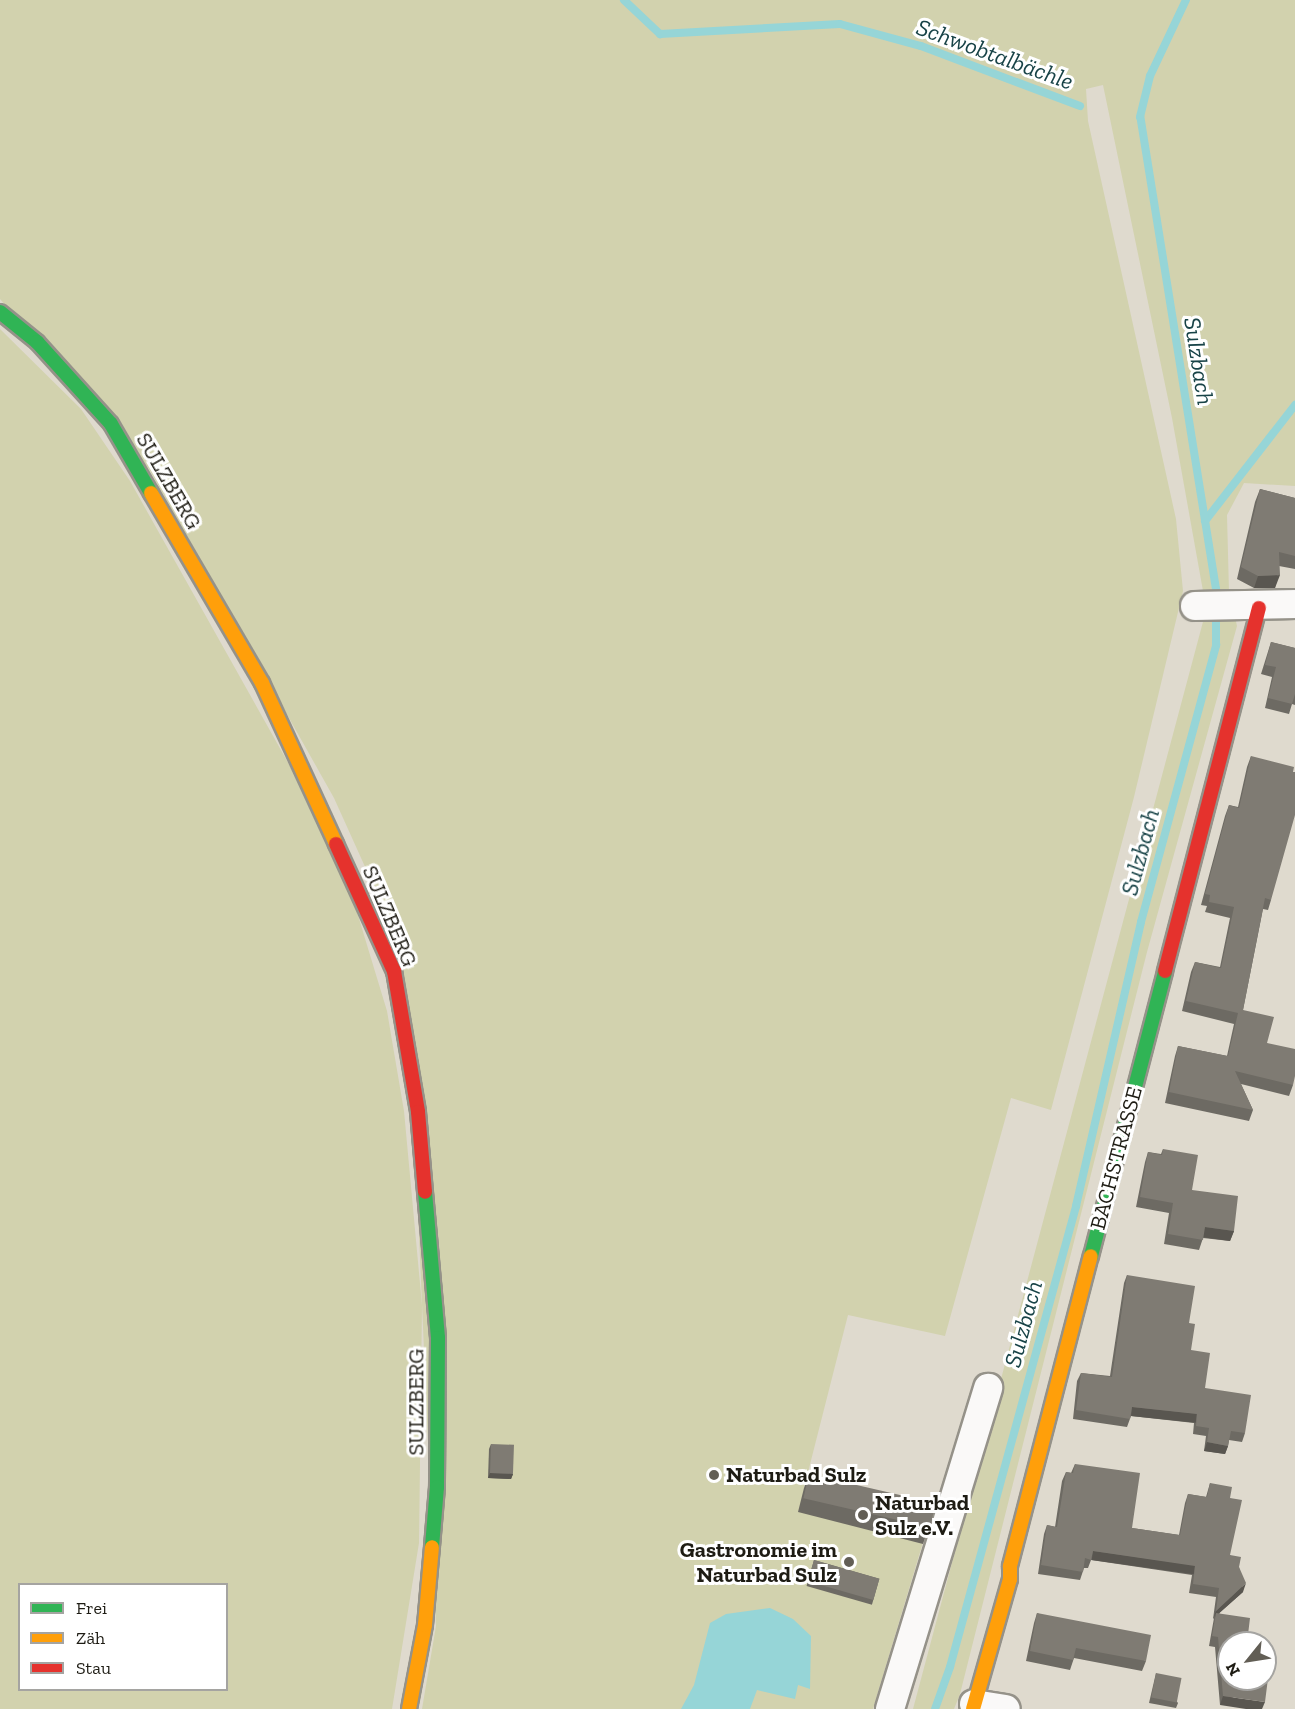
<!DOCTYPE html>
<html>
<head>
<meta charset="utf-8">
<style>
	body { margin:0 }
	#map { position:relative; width:1295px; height:1709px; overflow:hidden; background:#dfdace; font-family:"Zilla Slab",serif }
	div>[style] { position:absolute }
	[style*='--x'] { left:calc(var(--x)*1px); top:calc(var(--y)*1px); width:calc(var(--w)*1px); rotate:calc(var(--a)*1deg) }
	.green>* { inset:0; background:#d2d2ae }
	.water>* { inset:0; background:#96d5d7 }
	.stream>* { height:8px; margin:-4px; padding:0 4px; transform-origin:4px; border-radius:4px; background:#96d5d7 }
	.roads { filter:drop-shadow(2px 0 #959289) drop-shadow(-2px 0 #959289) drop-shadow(0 2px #959289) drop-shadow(0 -2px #959289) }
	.street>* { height:28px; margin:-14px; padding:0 14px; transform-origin:14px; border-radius:14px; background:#faf9f8 }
	.fast>* { height:14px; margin:-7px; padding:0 7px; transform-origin:7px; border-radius:7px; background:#30b455 }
	.slow>* { height:14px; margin:-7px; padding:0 7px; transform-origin:7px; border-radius:7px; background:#ff9f0a }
	.jam>* { height:14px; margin:-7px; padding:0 7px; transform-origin:7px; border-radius:7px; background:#e5322d }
	.wall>* { inset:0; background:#6d6a63; transform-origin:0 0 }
	.shaded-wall>* { inset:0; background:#595650; transform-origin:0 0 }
	.building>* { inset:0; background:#7f7b73; transform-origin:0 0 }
	.dots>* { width:16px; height:16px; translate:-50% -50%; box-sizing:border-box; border:3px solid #fff; border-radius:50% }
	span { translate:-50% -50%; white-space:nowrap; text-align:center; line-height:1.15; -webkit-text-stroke:6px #fff; paint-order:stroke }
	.street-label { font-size:22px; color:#1e1c14 }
	.poi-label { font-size:22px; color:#1e1c14; font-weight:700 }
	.left { translate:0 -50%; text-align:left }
	.right { translate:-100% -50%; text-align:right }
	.water-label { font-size:24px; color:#184347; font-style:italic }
	.legend { position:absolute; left:18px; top:1583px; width:210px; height:108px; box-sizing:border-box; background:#fff; border:2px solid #a5a4a1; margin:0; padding:8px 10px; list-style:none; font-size:18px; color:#1e1c14 }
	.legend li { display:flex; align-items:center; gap:12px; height:30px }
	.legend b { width:30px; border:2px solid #a5a4a1 }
	.north { position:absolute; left:1217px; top:1631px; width:60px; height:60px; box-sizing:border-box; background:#fff; border:2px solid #a5a4a1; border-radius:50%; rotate:240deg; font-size:16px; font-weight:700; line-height:24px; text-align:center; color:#1e1c14 }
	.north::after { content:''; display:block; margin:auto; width:21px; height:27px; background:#625e55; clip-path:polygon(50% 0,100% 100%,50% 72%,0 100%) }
</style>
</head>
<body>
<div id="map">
	<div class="green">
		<i style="clip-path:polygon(0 0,1295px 0,1295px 486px,1244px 483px,1227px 515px,1229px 592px,1203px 591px,1172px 418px,1103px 85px,1086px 89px,1088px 121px,1176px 519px,1183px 591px,1134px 797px,1051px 1110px,1011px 1098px,945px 1336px,848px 1315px,804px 1488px,930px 1519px,873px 1709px,422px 1709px,436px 1626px,409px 1005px,371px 880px,334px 798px,149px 469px,0 299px)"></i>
		<i style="clip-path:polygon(evenodd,0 329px,81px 409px,130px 481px,314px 809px,350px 889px,387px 1011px,404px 1111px,422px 1305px,419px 1543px,392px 1709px,0 1709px,0 329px,20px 1584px,226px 1584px,226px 1690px,20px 1690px,20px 1584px)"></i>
		<i style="clip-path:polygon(1235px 617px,1237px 626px,1147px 952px,960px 1694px,954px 1709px,913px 1709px,1204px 618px)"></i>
	</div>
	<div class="water">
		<i style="clip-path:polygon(770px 1608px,793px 1619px,811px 1636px,810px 1689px,798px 1685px,795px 1699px,757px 1690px,750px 1709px,681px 1709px,694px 1685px,710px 1623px,726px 1614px)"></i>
	</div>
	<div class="stream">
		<i style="--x:624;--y:0;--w:50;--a:43.4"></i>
		<i style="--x:660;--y:34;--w:180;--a:-3.2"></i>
		<i style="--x:840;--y:24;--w:84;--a:15.2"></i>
		<i style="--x:921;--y:46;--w:170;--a:20.7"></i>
		<i style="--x:1205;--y:521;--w:147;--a:-52.2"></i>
		<i style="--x:935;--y:1709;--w:45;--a:-70.3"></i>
		<i style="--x:950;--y:1667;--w:478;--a:-74.7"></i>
		<i style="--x:1076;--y:1206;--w:291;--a:-77.1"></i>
		<i style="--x:1141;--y:922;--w:287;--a:-74.8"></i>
		<i style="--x:1216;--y:645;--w:56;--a:-90"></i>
		<i style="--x:1216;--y:589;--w:478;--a:-99.1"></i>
		<i style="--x:1140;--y:117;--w:42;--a:-76.3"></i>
		<i style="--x:1150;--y:76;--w:84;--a:-64.7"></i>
	</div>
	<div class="roads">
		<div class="street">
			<i style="--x:1195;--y:606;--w:100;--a:-1.1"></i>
			<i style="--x:974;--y:1704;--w:32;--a:9"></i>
			<i style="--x:890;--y:1709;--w:336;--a:-73"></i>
		</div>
		<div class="fast">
			<i style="--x:0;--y:312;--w:48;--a:39"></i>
			<i style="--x:37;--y:342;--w:110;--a:47.9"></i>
			<i style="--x:111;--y:424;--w:80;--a:59.9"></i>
			<i style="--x:425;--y:1192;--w:147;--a:84.9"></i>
			<i style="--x:438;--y:1338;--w:149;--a:90.4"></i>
			<i style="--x:437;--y:1487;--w:60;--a:94.8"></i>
			<i style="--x:1091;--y:1256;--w:294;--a:-75.4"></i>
		</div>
		<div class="slow">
			<i style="--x:151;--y:493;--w:220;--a:59.7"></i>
			<i style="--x:262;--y:683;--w:177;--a:65.3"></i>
			<i style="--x:409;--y:1709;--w:86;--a:-79.2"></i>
			<i style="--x:425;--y:1625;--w:78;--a:-84.9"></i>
			<i style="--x:973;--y:1709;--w:135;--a:-74.1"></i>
			<i style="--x:1010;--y:1579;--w:13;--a:-90"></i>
			<i style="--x:1010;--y:1566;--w:320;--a:-75.4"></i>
		</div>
		<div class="jam">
			<i style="--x:336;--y:844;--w:140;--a:65.5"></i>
			<i style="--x:394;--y:971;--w:143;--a:80.3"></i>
			<i style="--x:418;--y:1112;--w:80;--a:85"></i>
			<i style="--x:1165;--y:971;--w:375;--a:-75.5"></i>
		</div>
	</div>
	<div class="wall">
		<i style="clip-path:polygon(1260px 489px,1295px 498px,1295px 569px,1279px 566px,1275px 588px,1254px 588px,1237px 579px,1255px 502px)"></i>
		<i style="clip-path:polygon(1271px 642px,1295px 648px,1295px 705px,1292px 704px,1289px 714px,1265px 708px,1272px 677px,1261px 674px)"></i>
		<i style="clip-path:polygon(1251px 756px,1271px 900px,1268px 910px,1263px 909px,1243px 1010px,1267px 1043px,1293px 1085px,1289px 1096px,1241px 1084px,1253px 1110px,1249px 1121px,1165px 1103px,1175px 1056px,1178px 1046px,1227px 1056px,1234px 1024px,1182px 1011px,1191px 972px,1195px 962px,1220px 967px,1230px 918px,1205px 912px,1207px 906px,1201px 905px,1225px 816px,1229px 805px,1238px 807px,1247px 767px)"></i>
		<i style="clip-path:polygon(1163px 1149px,1192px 1190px,1234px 1231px,1230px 1241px,1203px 1238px,1199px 1250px,1164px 1244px,1169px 1213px,1136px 1207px,1145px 1162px,1148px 1152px,1161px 1154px)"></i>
		<i style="clip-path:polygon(1127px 1275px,1189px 1323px,1191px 1350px,1205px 1388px,1245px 1433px,1242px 1442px,1229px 1440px,1228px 1446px,1225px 1454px,1204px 1451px,1206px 1436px,1193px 1434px,1194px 1423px,1131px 1416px,1127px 1427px,1073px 1419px,1077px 1381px,1081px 1373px,1110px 1376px,1124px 1283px)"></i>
		<i style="clip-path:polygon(491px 1444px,513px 1474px,511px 1479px,488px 1478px,489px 1449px)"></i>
		<i style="clip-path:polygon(1075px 1464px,1132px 1528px,1179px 1535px,1185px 1503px,1188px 1494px,1206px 1497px,1210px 1483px,1230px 1498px,1230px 1555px,1239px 1567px,1243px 1592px,1219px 1613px,1247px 1643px,1265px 1679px,1220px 1705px,1215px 1647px,1209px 1646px,1214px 1618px,1213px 1619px,1216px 1597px,1189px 1593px,1192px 1575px,1091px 1560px,1088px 1568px,1084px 1568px,1080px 1580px,1038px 1574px,1044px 1534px,1047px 1525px,1055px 1527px,1062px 1481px,1066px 1472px,1071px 1473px)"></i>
		<i style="clip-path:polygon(809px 1474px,928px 1529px,923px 1544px,798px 1512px,804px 1488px)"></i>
		<i style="left:814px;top:1560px;width:68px;height:27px;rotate:16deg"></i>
		<i style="clip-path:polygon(1037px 1613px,1146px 1661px,1142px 1671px,1074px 1658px,1070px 1670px,1026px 1661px,1034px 1623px)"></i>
		<i style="clip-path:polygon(1156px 1673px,1178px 1703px,1176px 1708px,1149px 1703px)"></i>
	</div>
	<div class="shaded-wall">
		<i style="clip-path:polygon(1280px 575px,1275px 588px,1254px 588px,1258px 576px)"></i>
		<i style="clip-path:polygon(1205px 1227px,1234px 1231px,1230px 1241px,1201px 1237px)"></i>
		<i style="left:1132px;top:1407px;width:65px;height:9px;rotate:6deg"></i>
		<i style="clip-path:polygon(1207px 1442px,1228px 1446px,1225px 1454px,1204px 1451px)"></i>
		<i style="clip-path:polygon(490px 1473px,513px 1474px,511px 1479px,488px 1478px)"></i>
		<i style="left:1093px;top:1551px;width:103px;height:9px;rotate:8deg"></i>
		<i style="clip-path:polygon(1246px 1583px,1243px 1592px,1215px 1617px,1216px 1613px,1213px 1619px,1216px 1611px)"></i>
		<i style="clip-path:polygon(1223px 1696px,1265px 1702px,1262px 1709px,1246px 1709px,1220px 1705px)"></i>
	</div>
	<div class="building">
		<i style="clip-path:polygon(1260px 489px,1295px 498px,1295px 556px,1279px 552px,1280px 575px,1258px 576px,1241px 567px)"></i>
		<i style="clip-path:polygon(1271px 642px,1295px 648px,1295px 694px,1292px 704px,1268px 698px,1276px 667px,1265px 665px)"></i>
		<i style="clip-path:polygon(1251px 756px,1294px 767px,1293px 772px,1295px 772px,1295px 815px,1271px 900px,1265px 898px,1243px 1010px,1274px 1017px,1267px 1043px,1295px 1049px,1295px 1076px,1293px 1085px,1235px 1071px,1253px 1110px,1169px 1092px,1178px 1046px,1228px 1056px,1238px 1013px,1186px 1001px,1195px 962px,1221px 968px,1234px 907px,1209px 902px,1210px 895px,1205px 894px,1229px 805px,1239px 808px)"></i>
		<i style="clip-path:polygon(1163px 1149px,1198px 1155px,1192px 1190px,1238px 1196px,1234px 1231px,1205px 1227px,1203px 1240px,1168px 1234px,1173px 1203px,1140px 1197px,1148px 1152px,1162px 1155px)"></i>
		<i style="clip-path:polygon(1127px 1275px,1195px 1286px,1189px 1323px,1195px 1324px,1191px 1350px,1210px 1353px,1205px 1388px,1251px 1395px,1245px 1433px,1231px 1431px,1228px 1446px,1207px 1442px,1209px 1428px,1196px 1426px,1197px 1414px,1132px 1407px,1130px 1419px,1076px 1410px,1081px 1373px,1112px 1377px)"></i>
		<i style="left:491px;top:1444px;width:23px;height:29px;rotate:2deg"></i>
		<i style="clip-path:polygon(1075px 1464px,1140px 1473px,1132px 1528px,1180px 1535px,1188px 1494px,1207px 1497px,1210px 1483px,1232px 1487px,1230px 1498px,1242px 1500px,1230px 1555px,1241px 1557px,1239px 1567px,1246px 1583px,1216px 1611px,1219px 1588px,1193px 1584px,1195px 1566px,1093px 1551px,1091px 1560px,1085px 1558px,1083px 1572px,1041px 1565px,1047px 1525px,1057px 1527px,1066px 1472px,1073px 1473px)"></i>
		<i style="left:809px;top:1474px;width:130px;height:25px;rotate:13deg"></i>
		<i style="left:814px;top:1560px;width:68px;height:22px;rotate:16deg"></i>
		<i style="clip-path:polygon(1037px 1613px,1151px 1635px,1146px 1661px,1076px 1648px,1073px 1660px,1030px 1651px)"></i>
		<i style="clip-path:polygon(1216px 1613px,1250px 1618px,1247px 1643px,1229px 1643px,1229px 1679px,1265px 1679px,1265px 1646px,1272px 1647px,1265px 1702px,1223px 1696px,1218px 1637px,1212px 1636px)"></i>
		<i style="left:1156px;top:1673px;width:26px;height:25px;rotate:11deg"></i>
	</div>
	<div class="dots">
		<i style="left:714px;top:1475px;background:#625e55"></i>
		<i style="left:863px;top:1515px;background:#625e55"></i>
		<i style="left:849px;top:1562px;background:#625e55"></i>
	</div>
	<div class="street-label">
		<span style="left:169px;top:481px;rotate:60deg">SULZBERG</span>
		<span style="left:390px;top:916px;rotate:67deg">SULZBERG</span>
		<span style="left:1116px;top:1158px;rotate:-75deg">BACHSTRASSE</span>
		<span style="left:416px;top:1402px;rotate:-90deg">SULZBERG</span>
	</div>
	<div class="poi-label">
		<span class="left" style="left:726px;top:1475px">Naturbad Sulz</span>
		<span class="left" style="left:875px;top:1515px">Naturbad<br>Sulz e.V.</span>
		<span class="right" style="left:837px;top:1562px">Gastronomie im<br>Naturbad Sulz</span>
	</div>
	<div class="water-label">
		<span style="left:995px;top:54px;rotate:20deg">Schwobtalbächle</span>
		<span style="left:1199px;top:361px;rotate:81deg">Sulzbach</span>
		<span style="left:1140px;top:852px;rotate:-75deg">Sulzbach</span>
		<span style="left:1023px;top:1324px;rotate:-75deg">Sulzbach</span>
	</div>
	<ul class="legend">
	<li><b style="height:8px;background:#30b455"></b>Frei</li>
	<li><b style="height:8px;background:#ff9f0a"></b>Zäh</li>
	<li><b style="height:8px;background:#e5322d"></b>Stau</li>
	</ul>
	<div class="north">N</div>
</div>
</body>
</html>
